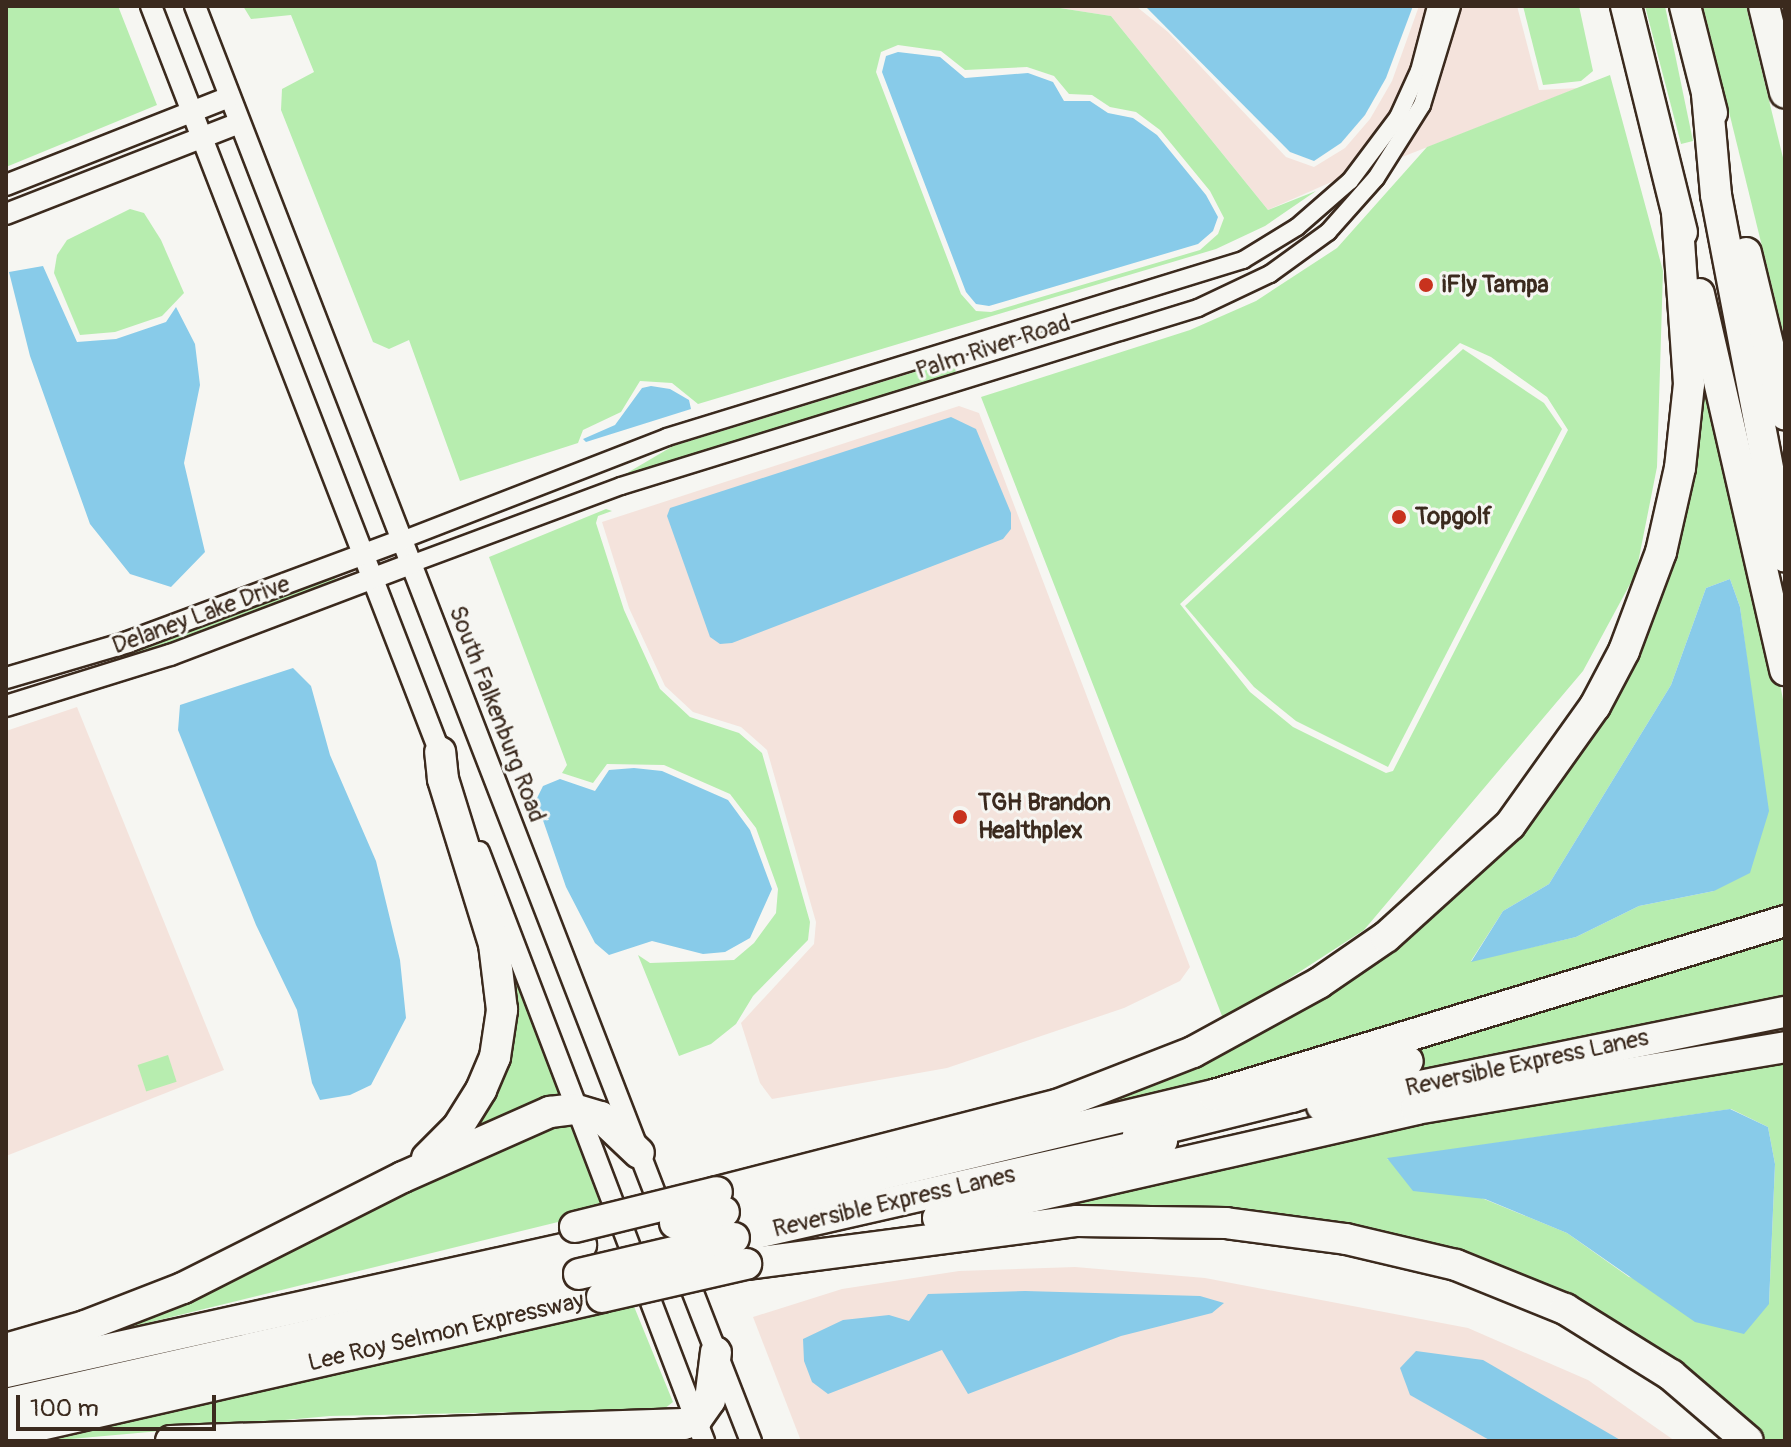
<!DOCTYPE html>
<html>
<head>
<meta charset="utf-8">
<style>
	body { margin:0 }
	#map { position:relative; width:1791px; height:1447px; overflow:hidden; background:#f6f6f2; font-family:Pangolin,sans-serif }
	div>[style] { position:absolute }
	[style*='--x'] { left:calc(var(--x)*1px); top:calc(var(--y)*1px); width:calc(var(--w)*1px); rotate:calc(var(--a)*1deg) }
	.built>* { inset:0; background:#f4e3dc }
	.green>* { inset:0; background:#b7edaf; transform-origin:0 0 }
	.water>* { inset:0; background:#88cbe9 }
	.roads { filter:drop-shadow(2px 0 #3b2a1e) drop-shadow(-2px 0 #3b2a1e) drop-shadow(0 2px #3b2a1e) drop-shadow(0 -2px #3b2a1e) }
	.minor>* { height:16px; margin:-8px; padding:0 8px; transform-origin:8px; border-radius:8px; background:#f6f6f2 }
	.tertiary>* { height:20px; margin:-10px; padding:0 10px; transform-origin:10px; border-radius:10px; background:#f6f6f2 }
	.motorway>* { height:30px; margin:-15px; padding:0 15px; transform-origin:15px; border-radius:15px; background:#f6f6f2 }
	.bridges { filter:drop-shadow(2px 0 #3b2a1e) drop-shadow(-2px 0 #3b2a1e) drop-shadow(0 2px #3b2a1e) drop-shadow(0 -2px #3b2a1e) }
	.motorway-bridge>* { height:30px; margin:-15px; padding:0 15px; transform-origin:15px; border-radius:15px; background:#f6f6f2 }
	.dots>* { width:22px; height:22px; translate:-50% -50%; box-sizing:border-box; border:4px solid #f6f6f2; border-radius:50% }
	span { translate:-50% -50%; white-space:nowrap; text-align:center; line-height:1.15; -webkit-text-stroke:6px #f6f6f2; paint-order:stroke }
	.poi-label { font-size:24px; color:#3b2a1e; font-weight:700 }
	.left { translate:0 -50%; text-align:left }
	.street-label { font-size:24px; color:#3b2a1e }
	.frame { position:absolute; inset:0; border:8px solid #3b2a1e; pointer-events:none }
	.scale { position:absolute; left:16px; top:1395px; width:200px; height:36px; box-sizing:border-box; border:4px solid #3b2a1e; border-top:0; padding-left:10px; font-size:24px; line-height:28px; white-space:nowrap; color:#3b2a1e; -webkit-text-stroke:6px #f6f6f2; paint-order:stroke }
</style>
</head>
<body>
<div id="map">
	<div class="built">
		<i style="clip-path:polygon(1047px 6px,1137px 7px,1168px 32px,1286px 157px,1314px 167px,1345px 148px,1370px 119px,1392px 81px,1419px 6px,1429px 6px,1412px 68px,1392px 113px,1345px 176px,1268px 210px,1111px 16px)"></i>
		<i style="clip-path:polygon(1459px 6px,1517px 6px,1539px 90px,1578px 88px,1397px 159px,1427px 110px)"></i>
		<i style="clip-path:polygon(959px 406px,979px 413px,1190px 967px,1180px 981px,1124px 1008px,947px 1068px,772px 1099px,760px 1083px,741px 1023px,814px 944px,816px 922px,767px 750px,741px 727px,693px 712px,665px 686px,629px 608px,602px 522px)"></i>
		<i style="clip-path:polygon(77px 707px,224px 1070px,6px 1156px,6px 731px)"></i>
		<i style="clip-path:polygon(1075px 1267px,1205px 1278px,1468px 1328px,1588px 1380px,1675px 1441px,801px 1441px,753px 1317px,842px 1289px,959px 1271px)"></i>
	</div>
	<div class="green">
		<i style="clip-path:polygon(6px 6px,118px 6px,157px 105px,6px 167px)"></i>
		<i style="clip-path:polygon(evenodd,243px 6px,1047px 6px,1111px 16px,1268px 210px,1316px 191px,1265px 226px,1216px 249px,698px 404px,672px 383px,640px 381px,621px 412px,583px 430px,578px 443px,460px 481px,409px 340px,389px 349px,373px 342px,281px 110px,282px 89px,314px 72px,291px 15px,251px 19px,243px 6px,898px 45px,941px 51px,965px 70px,1027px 67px,1054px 76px,1069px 94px,1092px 95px,1110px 107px,1136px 112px,1160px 130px,1210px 191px,1224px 218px,1218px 234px,1200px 250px,991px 312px,976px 311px,961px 294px,876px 72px,881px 52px,898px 45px)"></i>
		<i style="clip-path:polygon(1523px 6px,1579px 6px,1593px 71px,1581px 81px,1543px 85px)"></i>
		<i style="clip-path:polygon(1645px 6px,1665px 6px,1693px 141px,1681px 144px)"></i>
		<i style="clip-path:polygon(1703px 6px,1746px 6px,1785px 166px,1785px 340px)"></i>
		<i style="clip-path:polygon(evenodd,1610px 75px,1663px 271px,1657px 467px,1636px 573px,1583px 671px,1364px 930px,1224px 1021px,981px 397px,1190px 330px,1256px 301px,1337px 248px,1427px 147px,1610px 75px,1460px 343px,1491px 357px,1547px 397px,1568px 430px,1393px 771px,1386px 773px,1293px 727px,1250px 692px,1180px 604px,1460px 343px)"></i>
		<i style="clip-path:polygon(130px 209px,144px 213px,161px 240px,184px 293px,162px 316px,115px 332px,80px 335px,54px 273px,57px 255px,67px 240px)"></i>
		<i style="clip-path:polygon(evenodd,1694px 330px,1764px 601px,1785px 710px,1785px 905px,1092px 1115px,1070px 1107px,1444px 897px,1630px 650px,1694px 330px,1730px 579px,1740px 607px,1761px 767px,1714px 891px,1639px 906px,1576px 937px,1471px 961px,1503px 911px,1549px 884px,1671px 685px,1706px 588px,1730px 579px)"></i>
		<i style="clip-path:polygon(1463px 349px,1544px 403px,1562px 429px,1388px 767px,1296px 721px,1254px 687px,1185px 606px)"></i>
		<i style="clip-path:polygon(944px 363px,955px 366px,956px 375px,622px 476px,673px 446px)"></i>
		<i style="clip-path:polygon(606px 509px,612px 511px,598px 516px,596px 523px,624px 610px,660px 689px,690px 717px,739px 733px,762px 753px,810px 922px,808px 940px,753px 996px,736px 1024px,711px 1044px,679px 1056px,638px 955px,650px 963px,734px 960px,754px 943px,776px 913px,778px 889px,756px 828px,730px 794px,664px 765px,607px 764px,593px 783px,562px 773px,567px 765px,489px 557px)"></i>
		<i style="clip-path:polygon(336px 574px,335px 583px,168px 647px,17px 692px,98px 668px,129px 650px)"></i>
		<i style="clip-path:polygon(1785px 933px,1785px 998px,1362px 1082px,1347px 1068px)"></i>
		<i style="clip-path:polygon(501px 942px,560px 1096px,458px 1136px,470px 1123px)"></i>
		<i style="left:168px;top:1055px;width:28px;height:32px;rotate:72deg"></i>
		<i style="clip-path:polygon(evenodd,1785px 1057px,1785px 1441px,1763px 1441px,1493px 1266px,1029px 1211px,1358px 1133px,1785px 1057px,1731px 1109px,1768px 1127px,1775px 1164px,1769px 1304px,1629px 1277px,1567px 1233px,1387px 1159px,1731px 1109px)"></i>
		<i style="clip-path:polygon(567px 1116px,603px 1211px,74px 1341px)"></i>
		<i style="clip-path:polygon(633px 1304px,673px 1402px,664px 1409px,330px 1416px,48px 1441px)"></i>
	</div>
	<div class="water">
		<i style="clip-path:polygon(1145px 6px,1413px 6px,1386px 78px,1365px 115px,1341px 143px,1314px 161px,1290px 152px)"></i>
		<i style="clip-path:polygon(898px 52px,940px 57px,965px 78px,1028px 73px,1053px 82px,1064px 101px,1090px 101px,1108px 113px,1133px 118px,1157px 135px,1206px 195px,1218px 217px,1213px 231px,1198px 244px,989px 306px,976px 304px,966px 292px,882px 72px,886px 56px)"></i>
		<i style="clip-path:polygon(43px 266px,77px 342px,116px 339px,166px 322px,176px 307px,195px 344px,200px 385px,184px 463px,205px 552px,171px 587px,130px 574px,90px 524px,30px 356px,9px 272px)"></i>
		<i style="clip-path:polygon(651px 386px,670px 389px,689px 400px,691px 409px,586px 442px,583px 439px,615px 425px,642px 388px)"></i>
		<i style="clip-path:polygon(951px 417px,976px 429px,1011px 513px,1011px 529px,1003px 539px,732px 643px,720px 644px,710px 637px,667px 516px,670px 508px)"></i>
		<i style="clip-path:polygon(1730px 579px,1740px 607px,1769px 811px,1750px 873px,1714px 891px,1639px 906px,1576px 937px,1471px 962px,1503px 911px,1549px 884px,1671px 685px,1706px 588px)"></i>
		<i style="clip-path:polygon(293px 668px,311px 686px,330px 755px,376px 861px,400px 960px,406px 1018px,371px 1085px,350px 1095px,320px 1100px,312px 1083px,297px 1010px,256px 925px,178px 730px,180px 705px)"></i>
		<i style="clip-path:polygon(634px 768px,662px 771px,728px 800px,750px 830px,772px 889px,750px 938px,725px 952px,703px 954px,652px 941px,609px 955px,595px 943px,566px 887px,536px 800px,543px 786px,560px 779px,595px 791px,609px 770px)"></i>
		<i style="clip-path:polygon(1730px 1109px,1768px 1127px,1775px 1164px,1769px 1304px,1744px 1334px,1695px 1322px,1567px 1233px,1485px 1199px,1413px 1191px,1387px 1158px)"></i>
		<i style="clip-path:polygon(1025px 1291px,1200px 1296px,1224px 1303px,1212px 1313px,1121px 1336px,968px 1394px,942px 1350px,828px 1394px,812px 1382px,804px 1361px,803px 1339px,843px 1320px,889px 1315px,909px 1321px,928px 1294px)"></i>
		<i style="clip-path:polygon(1416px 1351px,1483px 1360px,1622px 1441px,1491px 1441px,1410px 1395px,1400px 1368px)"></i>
	</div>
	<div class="roads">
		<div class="minor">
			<i style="--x:402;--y:540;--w:284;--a:-21.2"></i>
			<i style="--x:667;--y:437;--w:603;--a:-17.08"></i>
			<i style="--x:1243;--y:260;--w:63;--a:-31.4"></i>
			<i style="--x:1297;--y:227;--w:70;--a:-41"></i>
			<i style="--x:1350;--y:181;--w:80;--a:-53.1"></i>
			<i style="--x:1398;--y:117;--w:51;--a:-65.5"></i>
			<i style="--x:1419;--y:71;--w:67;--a:-75.3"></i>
			<i style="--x:411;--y:564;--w:224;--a:-20.4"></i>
			<i style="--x:621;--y:486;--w:604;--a:-17.14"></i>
			<i style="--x:1198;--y:308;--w:80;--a:-25.3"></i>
			<i style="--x:1270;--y:274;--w:72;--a:-35.9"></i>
			<i style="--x:1328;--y:232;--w:72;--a:-48.4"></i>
			<i style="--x:1376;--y:178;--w:86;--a:-57.8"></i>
			<i style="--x:1422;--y:105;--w:103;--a:-73.1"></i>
		</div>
		<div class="tertiary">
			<i style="--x:151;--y:6;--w:812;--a:68.84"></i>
			<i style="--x:195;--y:6;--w:1295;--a:68.82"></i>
			<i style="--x:6;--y:185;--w:240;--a:-21.5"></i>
			<i style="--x:6;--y:214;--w:250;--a:-21.3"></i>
			<i style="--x:6;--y:678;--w:127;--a:-16.4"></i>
			<i style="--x:128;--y:642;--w:292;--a:-20.4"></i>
			<i style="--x:6;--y:706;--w:172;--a:-17.3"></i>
			<i style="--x:170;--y:655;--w:258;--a:-20.7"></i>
			<i style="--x:479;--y:852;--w:631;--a:69.09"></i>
			<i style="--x:683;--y:1267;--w:187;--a:68.7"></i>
		</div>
		<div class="motorway">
			<i style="--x:1626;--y:6;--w:233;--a:76.1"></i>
			<i style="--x:1685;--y:6;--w:110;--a:75.8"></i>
			<i style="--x:1764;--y:6;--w:89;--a:76.3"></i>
			<i style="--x:1707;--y:94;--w:101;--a:84.9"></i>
			<i style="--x:1716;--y:195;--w:368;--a:79.2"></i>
			<i style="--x:1746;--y:253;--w:166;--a:76.4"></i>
			<i style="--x:1699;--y:294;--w:386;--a:77.1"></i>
			<i style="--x:1322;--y:1106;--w:472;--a:-11.5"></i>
			<i style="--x:1138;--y:1135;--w:159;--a:-13.9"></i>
			<i style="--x:1292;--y:1097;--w:121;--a:-17.2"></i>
			<i style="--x:427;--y:1158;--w:44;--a:-45"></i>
			<i style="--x:458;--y:1127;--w:44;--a:-58.1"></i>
			<i style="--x:481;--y:1090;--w:36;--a:-67"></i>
			<i style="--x:495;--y:1057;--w:48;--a:-81.5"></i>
			<i style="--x:502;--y:1010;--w:66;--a:-96.9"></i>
			<i style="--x:494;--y:944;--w:173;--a:-107.2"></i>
			<i style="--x:443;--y:779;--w:27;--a:-96"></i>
			<i style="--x:717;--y:1192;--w:351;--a:-14.4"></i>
			<i style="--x:1057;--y:1105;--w:146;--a:-21.3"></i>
			<i style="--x:1193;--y:1052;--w:144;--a:-28.7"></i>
			<i style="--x:1319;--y:983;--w:81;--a:-34.5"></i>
			<i style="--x:1386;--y:937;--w:167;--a:-42.1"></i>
			<i style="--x:1510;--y:825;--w:146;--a:-54.5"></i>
			<i style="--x:1595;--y:706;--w:62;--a:-62.2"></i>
			<i style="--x:1624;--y:651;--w:106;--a:-69.5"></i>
			<i style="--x:1661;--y:552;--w:86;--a:-77.3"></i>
			<i style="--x:1680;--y:468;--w:84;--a:-83.9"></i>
			<i style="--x:1689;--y:384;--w:170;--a:-94"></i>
			<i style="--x:724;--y:1212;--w:504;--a:-13.43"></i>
			<i style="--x:1214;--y:1095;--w:597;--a:-16.95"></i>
			<i style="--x:938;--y:1218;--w:490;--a:-12.8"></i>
			<i style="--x:1416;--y:1109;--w:374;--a:-9.5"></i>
			<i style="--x:734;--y:1238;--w:439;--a:-12.8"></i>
			<i style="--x:746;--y:1264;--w:334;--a:-7.4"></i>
			<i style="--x:1077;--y:1221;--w:149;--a:0.8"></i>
			<i style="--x:1226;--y:1223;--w:121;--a:7.6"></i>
			<i style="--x:1346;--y:1239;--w:113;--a:13.3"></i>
			<i style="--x:1456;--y:1265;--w:118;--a:22"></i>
			<i style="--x:1565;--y:1309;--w:125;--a:31.9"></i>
			<i style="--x:1671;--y:1375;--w:101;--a:40.6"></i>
			<i style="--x:6;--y:1349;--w:82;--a:-16.2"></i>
			<i style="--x:85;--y:1326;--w:105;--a:-21.2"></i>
			<i style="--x:183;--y:1288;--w:246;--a:-26.8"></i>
			<i style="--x:403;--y:1177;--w:161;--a:-23.9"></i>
			<i style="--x:550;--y:1112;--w:24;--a:-7"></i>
			<i style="--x:574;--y:1109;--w:28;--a:17"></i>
			<i style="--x:601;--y:1117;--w:52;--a:43.5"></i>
			<i style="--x:6;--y:1372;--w:589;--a:-12.45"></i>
			<i style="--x:6;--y:1404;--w:588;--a:-12.78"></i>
			<i style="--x:6;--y:1433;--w:611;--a:-12.85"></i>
			<i style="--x:171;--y:1441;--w:513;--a:-1.9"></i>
			<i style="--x:684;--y:1424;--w:13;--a:-18"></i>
			<i style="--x:696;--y:1420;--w:24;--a:-55"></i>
			<i style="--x:710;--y:1400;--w:48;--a:-82.9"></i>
		</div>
	</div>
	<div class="bridges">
		<div class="motorway-bridge">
			<i style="--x:675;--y:1223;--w:50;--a:-12.7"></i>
			<i style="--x:575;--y:1227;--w:146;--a:-13.8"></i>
			<i style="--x:579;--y:1274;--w:159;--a:-13.1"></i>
			<i style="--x:602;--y:1297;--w:148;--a:-12.9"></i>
		</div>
	</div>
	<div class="dots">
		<i style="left:1426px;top:285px;background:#c8321e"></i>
		<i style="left:1399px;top:517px;background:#c8321e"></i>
		<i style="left:960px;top:817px;background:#c8321e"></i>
	</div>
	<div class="poi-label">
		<span class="left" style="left:1442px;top:285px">iFly Tampa</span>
		<span class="left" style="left:1415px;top:517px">Topgolf</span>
		<span class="left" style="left:978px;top:817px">TGH Brandon<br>Healthplex</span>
	</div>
	<div class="street-label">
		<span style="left:993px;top:347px;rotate:-18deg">Palm River Road</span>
		<span style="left:201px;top:615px;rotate:-20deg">Delaney Lake Drive</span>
		<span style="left:497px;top:714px;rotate:69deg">South Falkenburg Road</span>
		<span style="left:1527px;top:1063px;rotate:-12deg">Reversible Express Lanes</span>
		<span style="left:894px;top:1202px;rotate:-13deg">Reversible Express Lanes</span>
		<span style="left:446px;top:1332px;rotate:-13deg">Lee Roy Selmon Expressway</span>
	</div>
	<div class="frame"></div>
	<div class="scale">100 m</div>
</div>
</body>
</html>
